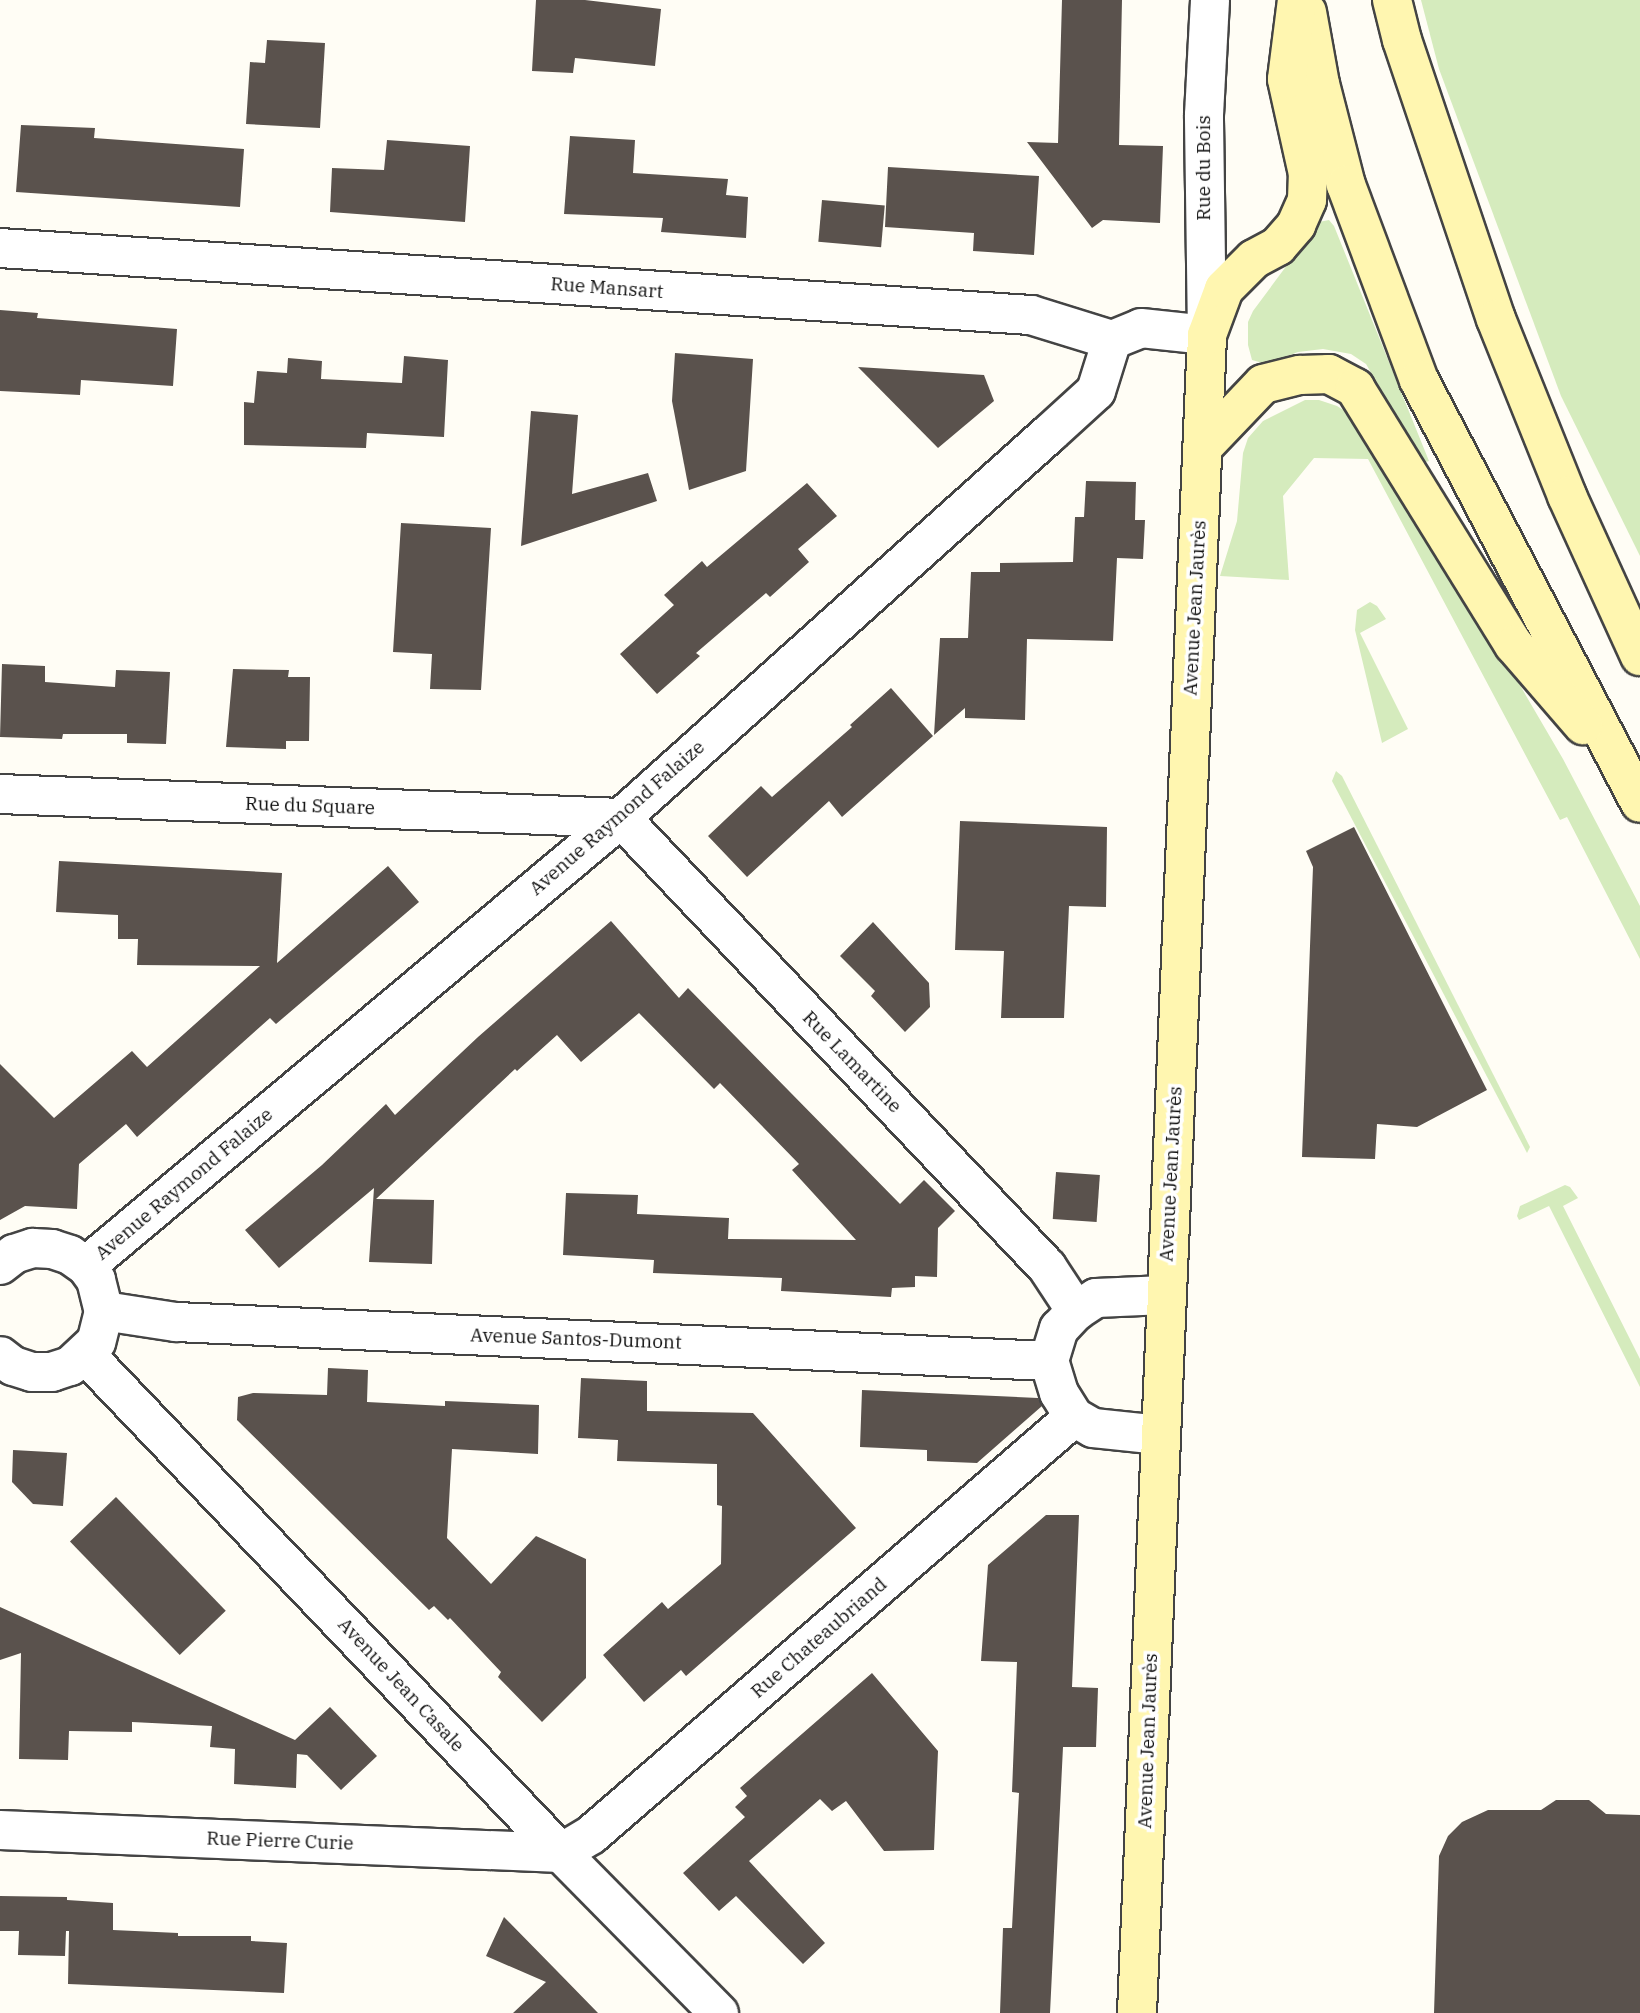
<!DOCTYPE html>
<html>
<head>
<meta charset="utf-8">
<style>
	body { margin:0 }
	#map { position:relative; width:1640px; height:2013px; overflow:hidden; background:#fffdf5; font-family:"IBM Plex Serif",serif }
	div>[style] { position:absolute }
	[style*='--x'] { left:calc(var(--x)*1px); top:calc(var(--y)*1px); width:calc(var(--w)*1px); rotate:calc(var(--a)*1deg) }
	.green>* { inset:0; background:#d5ebbd }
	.building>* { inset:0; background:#5a524d; transform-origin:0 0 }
	.roads { filter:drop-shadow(2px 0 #444) drop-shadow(-2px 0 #444) drop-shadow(0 2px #444) drop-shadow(0 -2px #444) }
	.street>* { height:38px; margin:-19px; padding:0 19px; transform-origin:19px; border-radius:19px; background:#fff }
	.secondary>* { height:38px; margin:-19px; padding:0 19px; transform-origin:19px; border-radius:19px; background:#fff6b0 }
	span { translate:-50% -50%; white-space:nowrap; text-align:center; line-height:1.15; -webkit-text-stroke:7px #fff; paint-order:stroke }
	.street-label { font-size:19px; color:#111 }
</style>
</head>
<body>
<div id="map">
	<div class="green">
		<i style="clip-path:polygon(1421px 0,1640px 0,1640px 556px,1561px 396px,1439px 69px)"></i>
		<i style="clip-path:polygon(1329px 220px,1334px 226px,1429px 461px,1423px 463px,1366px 364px,1351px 354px,1323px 349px,1298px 352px,1266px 364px,1252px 360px,1248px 345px,1248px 322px,1253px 311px,1319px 222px)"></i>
		<i style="clip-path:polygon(1305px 400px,1319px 400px,1337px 406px,1356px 418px,1399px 478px,1563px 759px,1640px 906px,1640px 959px,1567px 817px,1560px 820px,1368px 459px,1314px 458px,1283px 496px,1289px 580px,1220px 576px,1237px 521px,1243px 453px,1248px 438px,1263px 421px)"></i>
		<i style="clip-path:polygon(1370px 602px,1377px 606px,1386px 619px,1360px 633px,1408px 729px,1382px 743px,1355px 630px,1357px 610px)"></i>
		<i style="clip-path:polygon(1336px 771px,1342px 776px,1530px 1147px,1527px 1153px,1332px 781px)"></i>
		<i style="clip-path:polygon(1565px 1185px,1570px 1187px,1578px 1198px,1563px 1206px,1640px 1359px,1640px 1387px,1549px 1206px,1519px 1220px,1517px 1216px,1520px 1206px)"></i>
	</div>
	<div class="building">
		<i style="clip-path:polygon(536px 0,585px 0,661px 9px,655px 66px,575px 58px,573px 73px,532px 71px)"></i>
		<i style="clip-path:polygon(1062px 0,1122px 0,1119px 145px,1163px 146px,1160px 223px,1103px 220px,1092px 228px,1027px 142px,1058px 143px)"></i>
		<i style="clip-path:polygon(267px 40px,325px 43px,320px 128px,246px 124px,250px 62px,265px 63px)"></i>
		<i style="clip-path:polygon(21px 125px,95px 128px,94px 138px,244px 149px,240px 207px,16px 192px)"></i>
		<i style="clip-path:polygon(570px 136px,635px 140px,633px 173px,728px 179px,726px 195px,748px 197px,746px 238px,661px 232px,663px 218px,564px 214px)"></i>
		<i style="clip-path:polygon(387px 140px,470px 146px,465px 222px,330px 212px,332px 168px,384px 170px)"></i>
		<i style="clip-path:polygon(888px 167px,1039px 176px,1034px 255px,973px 251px,974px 233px,885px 227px)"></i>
		<i style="left:822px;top:200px;width:63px;height:42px;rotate:5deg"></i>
		<i style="clip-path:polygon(0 310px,38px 313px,37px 318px,177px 329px,173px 386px,81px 380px,80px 395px,0 391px)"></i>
		<i style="clip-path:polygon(675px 353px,753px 359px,746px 471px,689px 490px,672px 401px)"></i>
		<i style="clip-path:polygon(404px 356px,448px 360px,444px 437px,367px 433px,366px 448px,244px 445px,244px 402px,254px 403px,257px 371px,287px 373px,288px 358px,322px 361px,321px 379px,402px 383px)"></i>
		<i style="clip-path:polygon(858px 367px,984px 375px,994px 401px,938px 448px)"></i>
		<i style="clip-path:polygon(531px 411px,578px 415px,572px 494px,648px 473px,657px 501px,521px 546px)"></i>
		<i style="clip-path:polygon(1086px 481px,1136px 482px,1135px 520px,1145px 520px,1143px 559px,1117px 558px,1113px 641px,1027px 639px,1025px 720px,965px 718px,965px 708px,934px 735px,940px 638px,968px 638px,971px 572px,1000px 572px,1000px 563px,1073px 562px,1075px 517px,1084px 517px)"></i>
		<i style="clip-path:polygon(807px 483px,837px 516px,798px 549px,809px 562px,770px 597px,766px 593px,696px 653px,700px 656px,657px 694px,620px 654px,674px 605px,664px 595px,702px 561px,707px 567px)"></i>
		<i style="clip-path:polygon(401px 523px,491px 528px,481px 690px,430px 689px,432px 654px,393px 652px)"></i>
		<i style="clip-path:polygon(2px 664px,45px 666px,45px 682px,115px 687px,116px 670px,170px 672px,166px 744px,127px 743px,127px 734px,63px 734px,62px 739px,0 737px)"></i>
		<i style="clip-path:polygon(233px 669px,289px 670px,288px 677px,310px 677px,309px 741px,286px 741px,286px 749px,226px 747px)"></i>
		<i style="clip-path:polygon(891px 688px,933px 736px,842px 817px,829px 801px,747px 877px,708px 836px,761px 786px,772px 797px,852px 727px,850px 725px)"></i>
		<i style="clip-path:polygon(960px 821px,1107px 827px,1106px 907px,1069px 906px,1064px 1018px,1001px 1018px,1004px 951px,955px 950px)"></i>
		<i style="clip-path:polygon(1354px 827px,1487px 1090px,1417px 1127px,1377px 1124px,1375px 1159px,1302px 1157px,1313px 867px,1306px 851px)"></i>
		<i style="clip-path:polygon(59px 861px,282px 873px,277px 963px,388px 866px,419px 902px,276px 1024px,270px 1018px,137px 1137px,126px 1124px,79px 1164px,77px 1209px,25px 1206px,0 1220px,0 1064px,54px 1118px,132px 1051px,147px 1067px,260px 966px,137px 965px,138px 939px,118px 939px,118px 915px,56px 912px)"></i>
		<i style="clip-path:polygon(611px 921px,679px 998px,688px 988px,900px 1204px,924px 1180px,955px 1211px,938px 1228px,937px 1277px,915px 1276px,915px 1287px,892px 1288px,891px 1297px,781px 1291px,782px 1278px,653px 1273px,654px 1260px,563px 1255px,566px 1193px,638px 1195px,637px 1214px,729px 1218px,728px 1239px,856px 1240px,792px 1170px,799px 1164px,720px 1083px,714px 1089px,639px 1013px,581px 1062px,557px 1035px,517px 1071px,515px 1069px,376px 1199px,434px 1200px,432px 1264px,369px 1262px,374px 1188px,279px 1268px,245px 1230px,322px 1165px,386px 1104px,395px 1115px,478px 1037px)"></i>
		<i style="clip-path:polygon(873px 922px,929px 983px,930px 1007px,905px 1032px,871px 996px,875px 991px,840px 956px)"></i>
		<i style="left:1056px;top:1172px;width:44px;height:47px;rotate:4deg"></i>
		<i style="clip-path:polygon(328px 1368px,368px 1370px,367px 1402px,445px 1406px,445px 1401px,539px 1405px,538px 1454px,452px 1449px,447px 1538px,491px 1584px,536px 1536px,586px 1559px,586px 1678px,542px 1722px,498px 1677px,501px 1672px,450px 1618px,448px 1620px,434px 1606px,429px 1610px,237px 1420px,238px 1397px,253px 1393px,327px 1395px)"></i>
		<i style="clip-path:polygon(581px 1378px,647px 1381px,647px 1411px,753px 1413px,856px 1528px,686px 1676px,681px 1670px,644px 1702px,603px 1655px,662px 1602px,668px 1609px,721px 1564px,722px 1506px,717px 1505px,717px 1464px,617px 1461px,618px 1440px,578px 1438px)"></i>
		<i style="clip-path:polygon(862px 1390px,1038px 1398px,1042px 1406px,977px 1463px,927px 1461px,927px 1450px,860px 1447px)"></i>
		<i style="clip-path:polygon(13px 1450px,67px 1453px,63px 1506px,33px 1504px,12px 1482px)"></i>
		<i style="left:116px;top:1497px;width:158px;height:64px;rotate:46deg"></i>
		<i style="clip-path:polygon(1046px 1515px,1079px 1515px,1072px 1687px,1098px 1688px,1096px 1747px,1063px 1747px,1050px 2013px,1000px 2013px,1003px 1928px,1012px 1928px,1019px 1793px,1012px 1792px,1017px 1662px,981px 1661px,988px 1565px)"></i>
		<i style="clip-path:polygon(0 1607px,295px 1740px,330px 1707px,377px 1756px,341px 1790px,307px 1755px,297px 1754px,296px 1788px,234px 1784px,235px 1749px,210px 1747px,212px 1726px,132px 1722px,132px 1732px,69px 1731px,68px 1760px,19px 1759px,21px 1653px,0 1660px)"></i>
		<i style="clip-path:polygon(872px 1673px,938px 1751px,934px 1850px,884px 1851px,846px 1801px,832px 1811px,820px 1799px,749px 1861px,825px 1943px,803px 1964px,736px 1896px,719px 1911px,683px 1873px,745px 1817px,735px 1807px,747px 1796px,740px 1788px)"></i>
		<i style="clip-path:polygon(1556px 1800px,1589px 1800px,1606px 1814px,1640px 1815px,1640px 2013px,1434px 2013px,1439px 1856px,1448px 1836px,1462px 1822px,1488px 1810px,1541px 1810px)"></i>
		<i style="clip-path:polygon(0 1896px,67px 1897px,67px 1900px,113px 1903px,113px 1930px,178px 1933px,178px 1936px,251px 1936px,251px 1941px,287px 1943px,284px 1993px,68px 1984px,69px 1931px,66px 1931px,65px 1956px,18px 1955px,19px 1931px,0 1931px)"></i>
		<i style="clip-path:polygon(504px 1917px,557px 1971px,598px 2013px,513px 2013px,546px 1982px,486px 1956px)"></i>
	</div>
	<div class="roads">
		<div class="street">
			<i style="--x:0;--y:248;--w:1033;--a:3.72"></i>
			<i style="--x:1031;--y:315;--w:85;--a:17.2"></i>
			<i style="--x:1112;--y:340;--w:31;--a:-22"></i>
			<i style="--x:1141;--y:328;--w:66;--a:6.1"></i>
			<i style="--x:1207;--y:335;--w:220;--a:-90.8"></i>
			<i style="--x:1204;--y:115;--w:115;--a:-87"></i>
			<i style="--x:0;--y:794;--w:621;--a:2.21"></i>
			<i style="--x:621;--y:818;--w:619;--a:46.51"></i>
			<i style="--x:1047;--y:1267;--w:53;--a:56.6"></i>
			<i style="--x:0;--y:1265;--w:18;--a:-38"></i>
			<i style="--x:14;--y:1254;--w:20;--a:-18"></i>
			<i style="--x:33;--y:1248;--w:19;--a:3"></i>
			<i style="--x:52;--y:1249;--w:19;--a:18"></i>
			<i style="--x:70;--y:1255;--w:19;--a:35"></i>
			<i style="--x:86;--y:1266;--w:17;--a:54"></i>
			<i style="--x:96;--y:1280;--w:32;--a:76"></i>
			<i style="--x:104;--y:1311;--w:32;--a:104"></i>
			<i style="--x:96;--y:1342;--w:35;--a:137"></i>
			<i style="--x:70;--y:1366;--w:19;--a:162"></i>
			<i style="--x:52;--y:1372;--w:20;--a:180"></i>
			<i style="--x:32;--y:1372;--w:20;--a:-162"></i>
			<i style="--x:13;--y:1366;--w:16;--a:-142"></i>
			<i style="--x:86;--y:1266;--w:698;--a:-39.94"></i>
			<i style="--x:621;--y:818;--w:576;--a:-41.91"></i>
			<i style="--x:1050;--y:433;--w:62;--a:-42.4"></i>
			<i style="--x:1096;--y:391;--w:53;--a:-72.6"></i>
			<i style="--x:104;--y:1311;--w:73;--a:8.7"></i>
			<i style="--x:176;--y:1322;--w:874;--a:2.56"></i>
			<i style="--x:86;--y:1355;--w:688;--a:46.35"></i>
			<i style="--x:561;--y:1853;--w:225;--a:45.4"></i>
			<i style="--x:1160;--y:1435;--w:67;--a:-174"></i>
			<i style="--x:1093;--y:1428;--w:22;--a:-150"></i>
			<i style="--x:1074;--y:1417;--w:28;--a:-122"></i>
			<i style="--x:1059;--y:1393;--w:34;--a:-107"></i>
			<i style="--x:1049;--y:1361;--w:34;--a:-73"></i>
			<i style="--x:1059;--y:1329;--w:25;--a:-47"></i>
			<i style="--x:1076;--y:1311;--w:24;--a:-33"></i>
			<i style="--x:1096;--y:1298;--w:69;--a:-2.5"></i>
			<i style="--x:0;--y:1830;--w:561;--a:2.35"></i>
			<i style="--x:561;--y:1853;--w:35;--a:-31"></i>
			<i style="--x:591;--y:1835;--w:639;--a:-40.87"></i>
		</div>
		<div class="secondary">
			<i style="--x:1392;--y:0;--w:41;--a:76"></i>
			<i style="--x:1402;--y:40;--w:294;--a:71.4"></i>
			<i style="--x:1496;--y:319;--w:191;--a:68.1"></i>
			<i style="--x:1567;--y:496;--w:176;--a:65.5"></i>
			<i style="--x:1307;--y:12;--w:73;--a:79.8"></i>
			<i style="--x:1320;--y:84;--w:104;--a:75.6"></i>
			<i style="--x:1346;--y:185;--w:208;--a:69.5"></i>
			<i style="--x:1419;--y:380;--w:477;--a:62.4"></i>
			<i style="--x:1202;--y:448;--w:88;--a:-46.4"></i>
			<i style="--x:1263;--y:384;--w:38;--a:-14"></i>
			<i style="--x:1300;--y:375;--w:29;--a:-2"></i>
			<i style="--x:1329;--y:374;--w:30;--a:28"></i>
			<i style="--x:1355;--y:388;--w:302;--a:58.3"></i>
			<i style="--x:1514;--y:645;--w:106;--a:49.2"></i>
			<i style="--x:1137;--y:2013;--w:1679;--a:-87.61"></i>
			<i style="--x:1207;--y:335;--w:49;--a:-69.7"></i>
			<i style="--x:1224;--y:289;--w:42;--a:-45"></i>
			<i style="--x:1254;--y:259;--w:27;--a:-28"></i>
			<i style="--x:1278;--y:246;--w:28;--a:-49"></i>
			<i style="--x:1296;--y:225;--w:27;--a:-66"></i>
			<i style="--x:1307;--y:200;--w:26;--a:-88"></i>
			<i style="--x:1308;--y:174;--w:97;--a:-102.5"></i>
			<i style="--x:1287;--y:79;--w:80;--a:-82.8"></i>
		</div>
	</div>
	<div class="street-label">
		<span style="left:1204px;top:168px;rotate:-90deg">Rue du Bois</span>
		<span style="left:607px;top:288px;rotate:4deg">Rue Mansart</span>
		<span style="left:1195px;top:608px;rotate:-87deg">Avenue Jean Jaurès</span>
		<span style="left:310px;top:806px;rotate:2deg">Rue du Square</span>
		<span style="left:617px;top:818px;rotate:-41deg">Avenue Raymond Falaize</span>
		<span style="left:852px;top:1062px;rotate:46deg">Rue Lamartine</span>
		<span style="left:1171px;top:1174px;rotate:-87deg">Avenue Jean Jaurès</span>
		<span style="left:184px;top:1184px;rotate:-40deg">Avenue Raymond Falaize</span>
		<span style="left:576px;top:1339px;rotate:2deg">Avenue Santos-Dumont</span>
		<span style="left:819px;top:1638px;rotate:-41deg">Rue Chateaubriand</span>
		<span style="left:401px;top:1685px;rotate:47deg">Avenue Jean Casale</span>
		<span style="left:1148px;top:1741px;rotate:-88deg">Avenue Jean Jaurès</span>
		<span style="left:280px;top:1841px;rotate:2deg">Rue Pierre Curie</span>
	</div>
</div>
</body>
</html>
